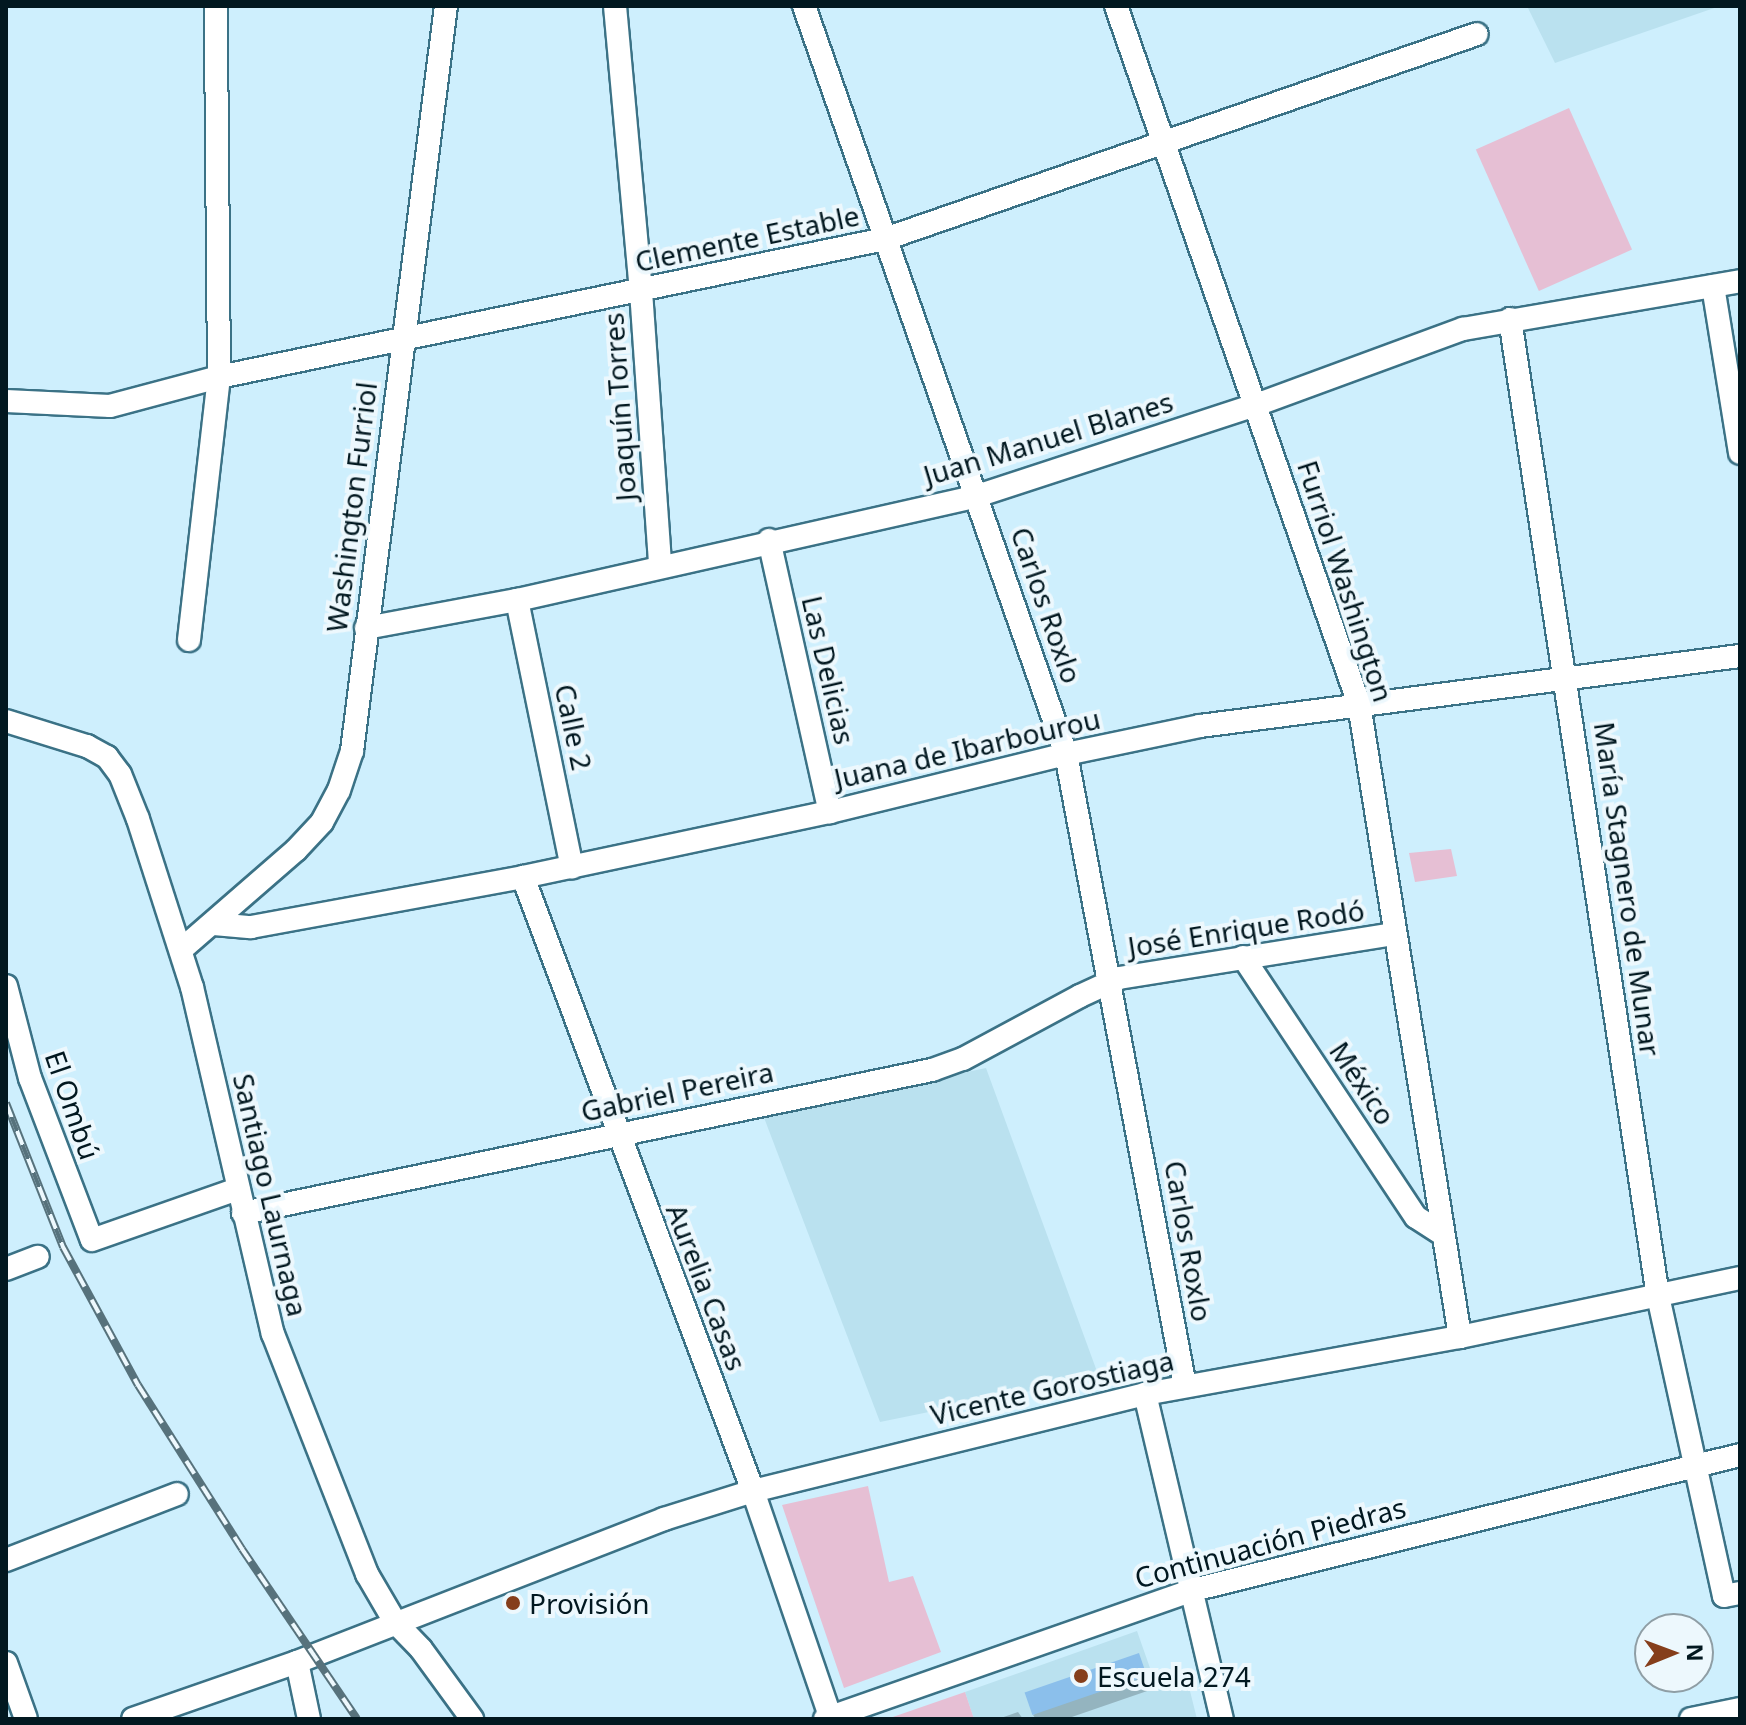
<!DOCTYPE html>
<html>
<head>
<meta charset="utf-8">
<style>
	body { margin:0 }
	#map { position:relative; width:1746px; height:1725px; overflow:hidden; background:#ceeffd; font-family:"Noto Sans",sans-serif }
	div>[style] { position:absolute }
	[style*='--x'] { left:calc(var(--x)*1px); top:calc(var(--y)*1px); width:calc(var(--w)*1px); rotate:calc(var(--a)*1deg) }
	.built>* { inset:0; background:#bae1ef }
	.green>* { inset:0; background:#e6bfd4; transform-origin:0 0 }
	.shadow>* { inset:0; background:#0003 }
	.building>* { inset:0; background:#8bbfeb; transform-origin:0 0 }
	.roads { filter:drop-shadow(2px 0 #3b7286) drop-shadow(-2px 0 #3b7286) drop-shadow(0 2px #3b7286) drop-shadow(0 -2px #3b7286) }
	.minor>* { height:22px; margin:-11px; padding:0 11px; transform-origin:11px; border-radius:11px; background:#fff }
	.rail>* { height:8px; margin-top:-4px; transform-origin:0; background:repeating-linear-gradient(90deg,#edf8fd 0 15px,#57727c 0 30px); box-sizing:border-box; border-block:2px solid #57727c }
	.dots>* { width:22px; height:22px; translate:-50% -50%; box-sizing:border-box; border:4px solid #edf8fd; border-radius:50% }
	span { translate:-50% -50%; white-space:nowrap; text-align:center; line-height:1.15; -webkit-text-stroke:8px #edf8fd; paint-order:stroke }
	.street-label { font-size:28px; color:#021820 }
	.poi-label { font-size:28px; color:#021820 }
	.left { translate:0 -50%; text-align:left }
	.frame { position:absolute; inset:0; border:8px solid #021820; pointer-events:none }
	.north { position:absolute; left:1634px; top:1613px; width:80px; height:80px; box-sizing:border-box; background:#edf8fd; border:2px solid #8f9ea5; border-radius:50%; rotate:89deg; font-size:22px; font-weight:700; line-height:32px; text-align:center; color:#021820 }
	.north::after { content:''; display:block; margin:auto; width:28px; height:36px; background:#853e1b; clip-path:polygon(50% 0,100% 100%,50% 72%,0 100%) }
</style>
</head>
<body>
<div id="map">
	<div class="built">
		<i style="clip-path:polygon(1527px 6px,1720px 6px,1555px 63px)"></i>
		<i style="clip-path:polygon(986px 1068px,1099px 1377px,880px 1422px,763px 1115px)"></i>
		<i style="clip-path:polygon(1137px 1631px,1157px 1688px,1187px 1679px,1197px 1719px,974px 1719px,965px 1692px)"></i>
	</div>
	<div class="green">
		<i style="left:1569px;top:108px;width:155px;height:102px;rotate:66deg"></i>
		<i style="clip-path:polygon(1451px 849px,1457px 876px,1415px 882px,1409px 853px)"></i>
		<i style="clip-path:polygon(868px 1486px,889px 1582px,913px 1576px,941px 1652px,844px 1688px,782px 1505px)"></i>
		<i style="clip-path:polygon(965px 1692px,974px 1719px,887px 1719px)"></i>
	</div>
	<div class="shadow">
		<i style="clip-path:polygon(1138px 1655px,1153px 1689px,1066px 1719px,1036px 1719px,1033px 1715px)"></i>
		<i style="clip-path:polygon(1018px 1712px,1023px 1719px,998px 1719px)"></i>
	</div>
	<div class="building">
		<i style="left:1139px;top:1653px;width:24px;height:121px;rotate:71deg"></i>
	</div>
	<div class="roads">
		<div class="minor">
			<i style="--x:615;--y:6;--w:286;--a:84.8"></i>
			<i style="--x:641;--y:291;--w:275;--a:86"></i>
			<i style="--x:804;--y:6;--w:793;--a:70.7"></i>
			<i style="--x:1066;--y:754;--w:643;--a:79.34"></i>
			<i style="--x:1116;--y:6;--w:739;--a:70.81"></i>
			<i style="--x:1359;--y:704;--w:641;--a:80.93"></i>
			<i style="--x:1713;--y:286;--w:169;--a:80.8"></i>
			<i style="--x:1510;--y:319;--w:988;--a:81.39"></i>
			<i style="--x:1658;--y:1296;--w:307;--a:77.6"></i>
			<i style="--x:1724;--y:1596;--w:16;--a:-11"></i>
			<i style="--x:6;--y:401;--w:104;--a:2.8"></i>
			<i style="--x:110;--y:406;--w:113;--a:-14.9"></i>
			<i style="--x:219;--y:377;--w:680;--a:-11.71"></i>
			<i style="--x:885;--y:239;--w:626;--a:-19.1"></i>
			<i style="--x:769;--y:540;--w:279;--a:77.4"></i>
			<i style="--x:517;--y:600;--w:273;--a:78.4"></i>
			<i style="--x:366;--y:628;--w:154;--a:-10.5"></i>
			<i style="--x:517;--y:600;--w:472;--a:-12.7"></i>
			<i style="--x:977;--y:496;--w:293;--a:-18.1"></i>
			<i style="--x:1256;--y:405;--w:221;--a:-20.2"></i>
			<i style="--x:1463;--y:329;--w:281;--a:-9.8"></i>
			<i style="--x:189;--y:640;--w:265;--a:-83.5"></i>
			<i style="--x:219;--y:377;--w:371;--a:-90.5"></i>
			<i style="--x:6;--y:721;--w:85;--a:17.2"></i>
			<i style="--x:87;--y:746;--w:23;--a:29"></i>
			<i style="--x:107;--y:757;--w:21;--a:53"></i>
			<i style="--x:120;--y:774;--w:48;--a:68.2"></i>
			<i style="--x:138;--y:819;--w:176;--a:72.2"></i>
			<i style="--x:192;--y:987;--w:356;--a:76.9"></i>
			<i style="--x:273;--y:1334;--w:258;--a:68.6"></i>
			<i style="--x:367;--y:1574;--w:56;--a:59.7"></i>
			<i style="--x:395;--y:1622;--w:37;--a:46"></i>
			<i style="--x:421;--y:1649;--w:87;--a:53.9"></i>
			<i style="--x:523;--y:877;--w:656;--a:69.46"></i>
			<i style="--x:753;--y:1491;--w:241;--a:71.1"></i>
			<i style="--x:214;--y:924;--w:37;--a:5"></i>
			<i style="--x:251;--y:927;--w:277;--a:-10.4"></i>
			<i style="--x:523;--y:877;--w:314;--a:-12"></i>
			<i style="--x:830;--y:812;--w:243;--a:-13.8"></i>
			<i style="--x:1066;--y:754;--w:137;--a:-11.8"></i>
			<i style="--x:1200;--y:726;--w:545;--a:-7.39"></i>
			<i style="--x:182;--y:949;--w:151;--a:-41"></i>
			<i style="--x:296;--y:850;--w:38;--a:-47"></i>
			<i style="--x:322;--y:822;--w:36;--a:-62"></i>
			<i style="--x:339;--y:790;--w:41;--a:-71.6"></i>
			<i style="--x:352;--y:751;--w:751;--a:-82.81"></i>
			<i style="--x:1243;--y:957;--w:312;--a:56.4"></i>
			<i style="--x:1416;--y:1217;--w:30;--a:33"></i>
			<i style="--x:6;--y:986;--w:95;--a:75.4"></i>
			<i style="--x:30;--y:1078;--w:173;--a:69.1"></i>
			<i style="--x:92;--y:1240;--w:155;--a:-19.3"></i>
			<i style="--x:243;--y:1213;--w:704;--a:-11.73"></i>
			<i style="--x:932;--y:1070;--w:33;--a:-20"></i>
			<i style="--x:963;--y:1059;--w:133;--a:-28.3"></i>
			<i style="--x:1080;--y:996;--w:43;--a:-24.8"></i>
			<i style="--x:1119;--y:978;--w:279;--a:-9.1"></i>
			<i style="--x:6;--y:1269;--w:34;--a:-21"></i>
			<i style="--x:1145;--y:1394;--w:334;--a:76.7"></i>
			<i style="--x:6;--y:1560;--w:183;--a:-21.1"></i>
			<i style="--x:297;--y:1662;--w:58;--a:78.1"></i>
			<i style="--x:6;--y:1663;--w:59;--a:70.3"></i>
			<i style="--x:133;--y:1719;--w:174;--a:-19.2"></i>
			<i style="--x:297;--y:1662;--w:394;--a:-21.3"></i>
			<i style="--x:664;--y:1519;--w:93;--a:-17.5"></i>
			<i style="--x:753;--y:1491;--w:404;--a:-13.9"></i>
			<i style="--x:1145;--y:1394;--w:320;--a:-10.3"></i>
			<i style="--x:1460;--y:1337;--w:286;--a:-11.9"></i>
			<i style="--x:825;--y:1719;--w:390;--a:-19.3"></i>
			<i style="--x:1193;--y:1590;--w:563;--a:-13.86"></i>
			<i style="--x:1691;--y:1719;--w:50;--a:-11.5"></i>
		</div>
	</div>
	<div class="rail">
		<i style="--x:6;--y:1103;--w:155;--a:68.4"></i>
		<i style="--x:63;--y:1247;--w:157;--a:61.5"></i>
		<i style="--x:138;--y:1385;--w:194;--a:57.6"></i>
		<i style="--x:242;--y:1549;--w:205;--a:55.9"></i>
	</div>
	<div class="dots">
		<i style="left:513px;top:1603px;background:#853e1b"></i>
		<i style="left:1081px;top:1676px;background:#853e1b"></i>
	</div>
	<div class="street-label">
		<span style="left:747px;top:238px;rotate:-12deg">Clemente Estable</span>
		<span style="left:619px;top:407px;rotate:-94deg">Joaquín Torres</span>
		<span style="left:1048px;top:438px;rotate:-17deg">Juan Manuel Blanes</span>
		<span style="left:351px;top:507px;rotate:-83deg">Washington Furriol</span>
		<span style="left:1346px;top:581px;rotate:72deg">Furriol Washington</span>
		<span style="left:1047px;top:605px;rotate:71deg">Carlos Roxlo</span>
		<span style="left:829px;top:670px;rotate:77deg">Las Delicias</span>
		<span style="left:574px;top:727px;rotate:78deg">Calle 2</span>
		<span style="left:967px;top:748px;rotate:-13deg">Juana de Ibarbourou</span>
		<span style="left:1628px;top:889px;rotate:82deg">María Stagnero de Munar</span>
		<span style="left:1246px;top:928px;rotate:-9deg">José Enrique Rodó</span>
		<span style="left:1363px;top:1083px;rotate:56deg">México</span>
		<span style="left:677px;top:1091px;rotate:-12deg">Gabriel Pereira</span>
		<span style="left:73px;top:1105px;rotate:71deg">El Ombú</span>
		<span style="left:271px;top:1195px;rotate:77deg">Santiago Laurnaga</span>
		<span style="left:1189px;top:1241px;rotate:80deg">Carlos Roxlo</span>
		<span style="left:707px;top:1287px;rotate:69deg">Aurelia Casas</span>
		<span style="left:1052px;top:1387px;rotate:-13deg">Vicente Gorostiaga</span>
		<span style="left:1270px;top:1542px;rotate:-15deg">Continuación Piedras</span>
	</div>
	<div class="poi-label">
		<span class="left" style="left:529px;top:1603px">Provisión</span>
		<span class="left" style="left:1097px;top:1676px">Escuela 274</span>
	</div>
	<div class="frame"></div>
	<div class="north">N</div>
</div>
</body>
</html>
